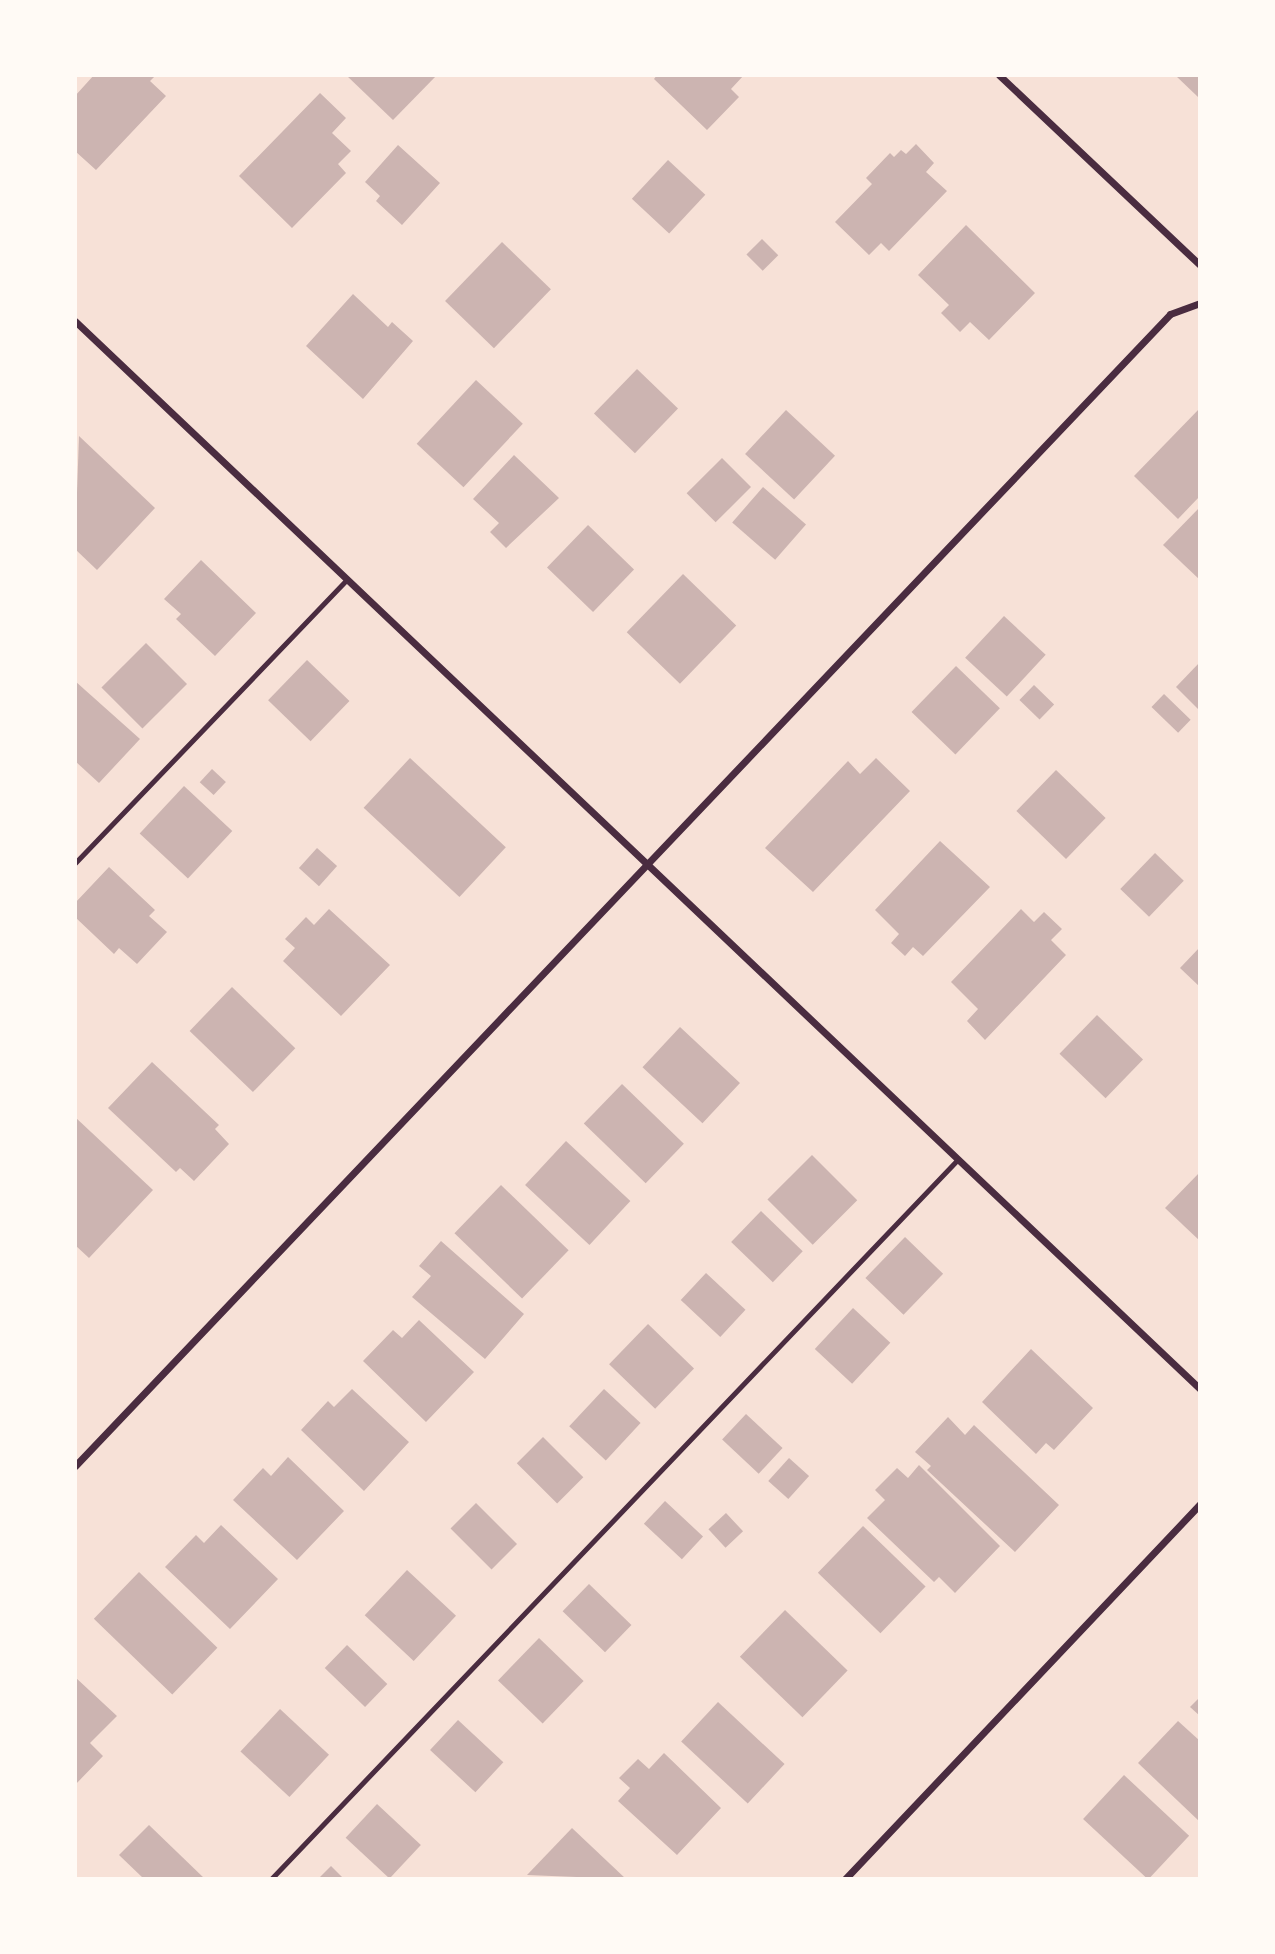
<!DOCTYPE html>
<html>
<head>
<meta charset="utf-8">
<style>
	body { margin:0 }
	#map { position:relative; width:1275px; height:1954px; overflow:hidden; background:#f7e1d7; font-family:"Playfair Display",serif }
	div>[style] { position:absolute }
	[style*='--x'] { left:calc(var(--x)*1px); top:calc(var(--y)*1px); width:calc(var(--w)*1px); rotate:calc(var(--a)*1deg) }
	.building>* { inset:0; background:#ccb4b1; transform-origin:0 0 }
	.service>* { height:5px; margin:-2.5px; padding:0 2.5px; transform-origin:2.5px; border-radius:2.5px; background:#4a2c40 }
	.minor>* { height:7px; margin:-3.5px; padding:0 3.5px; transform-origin:3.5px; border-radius:3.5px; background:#4a2c40 }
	span { translate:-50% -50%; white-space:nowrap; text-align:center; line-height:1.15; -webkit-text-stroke:7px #fffaf5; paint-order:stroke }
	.frame { position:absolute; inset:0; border:77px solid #fffaf5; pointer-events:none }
</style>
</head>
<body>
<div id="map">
	<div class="building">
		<i style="clip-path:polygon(94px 75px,156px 75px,150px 81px,166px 96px,96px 170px,75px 151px,75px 96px)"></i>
		<i style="clip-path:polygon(346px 75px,437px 75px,393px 120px)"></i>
		<i style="clip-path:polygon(657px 75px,744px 75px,731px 89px,739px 97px,707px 130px,654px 79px)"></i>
		<i style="clip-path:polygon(1175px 75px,1200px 75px,1200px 95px,1198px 97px)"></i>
		<i style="clip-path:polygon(320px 93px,346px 118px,332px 133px,351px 151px,338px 164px,346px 173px,292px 228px,239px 176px)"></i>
		<i style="clip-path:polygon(916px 144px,934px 163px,926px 172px,947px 191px,889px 251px,881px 243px,869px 255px,835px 222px,872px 184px,866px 178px,890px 153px,894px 157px,901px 150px,906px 154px)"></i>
		<i style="clip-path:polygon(398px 145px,440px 183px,402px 225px,376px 201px,380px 196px,365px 182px)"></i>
		<i style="left:668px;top:160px;width:51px;height:53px;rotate:43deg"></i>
		<i style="clip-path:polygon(966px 225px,1035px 293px,989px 340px,970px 322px,960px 332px,941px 313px,949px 305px,918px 275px)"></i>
		<i style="left:762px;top:239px;width:23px;height:22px;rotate:45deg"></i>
		<i style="left:502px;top:242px;width:68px;height:82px;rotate:44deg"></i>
		<i style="clip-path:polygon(353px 294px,388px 327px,392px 322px,413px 341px,363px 399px,306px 346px)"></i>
		<i style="left:637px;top:369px;width:57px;height:62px;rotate:44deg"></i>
		<i style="left:476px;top:380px;width:64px;height:87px;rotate:43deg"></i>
		<i style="clip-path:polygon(1200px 408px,1200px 496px,1178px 519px,1134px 476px)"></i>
		<i style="left:786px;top:410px;width:67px;height:60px;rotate:43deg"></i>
		<i style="clip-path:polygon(79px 436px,155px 508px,97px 570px,75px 549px)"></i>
		<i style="clip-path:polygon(514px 455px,559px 498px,506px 548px,490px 532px,499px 523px,473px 499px)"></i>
		<i style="left:722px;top:458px;width:41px;height:50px;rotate:45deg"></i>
		<i style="left:763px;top:487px;width:57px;height:47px;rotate:41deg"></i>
		<i style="clip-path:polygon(1200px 507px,1200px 580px,1163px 545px)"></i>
		<i style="left:588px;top:525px;width:64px;height:59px;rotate:44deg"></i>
		<i style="clip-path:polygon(201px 560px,256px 613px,215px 656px,176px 619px,181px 614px,164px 599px)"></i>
		<i style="left:683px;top:574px;width:74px;height:81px;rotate:44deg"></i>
		<i style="left:1004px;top:616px;width:57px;height:57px;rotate:43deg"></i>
		<i style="left:146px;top:643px;width:58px;height:63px;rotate:45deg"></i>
		<i style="left:307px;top:660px;width:59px;height:56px;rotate:44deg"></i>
		<i style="clip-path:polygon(1200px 662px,1200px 711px,1176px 687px)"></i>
		<i style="left:956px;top:666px;width:61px;height:64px;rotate:44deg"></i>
		<i style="clip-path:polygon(75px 681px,140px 739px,99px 783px,75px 761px)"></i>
		<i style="left:1034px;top:685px;width:28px;height:21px;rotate:44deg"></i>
		<i style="left:1164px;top:694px;width:37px;height:18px;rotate:44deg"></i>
		<i style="left:410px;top:758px;width:131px;height:68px;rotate:43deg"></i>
		<i style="clip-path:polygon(876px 758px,910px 791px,813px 892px,765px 848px,848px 761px,860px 774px)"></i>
		<i style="left:212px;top:769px;width:19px;height:18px;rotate:43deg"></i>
		<i style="left:1056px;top:770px;width:69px;height:57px;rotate:44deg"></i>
		<i style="left:184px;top:786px;width:66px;height:65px;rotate:43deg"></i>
		<i style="clip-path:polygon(940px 841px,990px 887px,923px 956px,913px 947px,905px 956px,891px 943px,899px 934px,875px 910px)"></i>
		<i style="left:317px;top:848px;width:27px;height:27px;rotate:42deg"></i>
		<i style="left:1155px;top:853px;width:40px;height:50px;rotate:44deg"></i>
		<i style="clip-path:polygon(109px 867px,155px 910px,149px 916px,167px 932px,137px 964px,119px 948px,114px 954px,75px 917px,75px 903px)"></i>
		<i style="clip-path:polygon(329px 909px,390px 965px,341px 1016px,283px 961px,295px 948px,285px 939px,306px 917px,314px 925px)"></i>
		<i style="clip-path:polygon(1021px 909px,1034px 922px,1044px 912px,1062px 929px,1051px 940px,1066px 955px,985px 1040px,967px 1021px,978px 1009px,951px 982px)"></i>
		<i style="clip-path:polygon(1200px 947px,1200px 987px,1180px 968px)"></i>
		<i style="left:232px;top:987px;width:88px;height:61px;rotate:44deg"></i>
		<i style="left:1097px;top:1015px;width:64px;height:54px;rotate:44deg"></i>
		<i style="left:680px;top:1027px;width:82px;height:55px;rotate:43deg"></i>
		<i style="clip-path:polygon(152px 1062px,219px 1125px,215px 1129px,229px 1144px,194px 1181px,180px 1168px,176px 1172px,108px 1108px)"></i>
		<i style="left:622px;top:1084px;width:86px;height:55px;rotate:44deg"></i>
		<i style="clip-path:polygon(75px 1117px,153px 1190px,89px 1258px,75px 1245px)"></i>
		<i style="left:566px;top:1141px;width:88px;height:60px;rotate:43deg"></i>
		<i style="left:812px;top:1155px;width:64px;height:63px;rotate:45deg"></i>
		<i style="clip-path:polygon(1200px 1172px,1200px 1241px,1165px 1208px)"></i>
		<i style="left:501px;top:1185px;width:94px;height:67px;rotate:44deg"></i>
		<i style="left:761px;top:1211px;width:58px;height:43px;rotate:44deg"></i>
		<i style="left:905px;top:1237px;width:53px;height:57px;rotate:44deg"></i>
		<i style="clip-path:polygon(441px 1241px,524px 1314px,485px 1359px,412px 1297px,431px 1276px,419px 1266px)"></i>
		<i style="left:706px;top:1273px;width:54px;height:37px;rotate:43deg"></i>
		<i style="left:853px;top:1308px;width:51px;height:56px;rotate:43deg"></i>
		<i style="clip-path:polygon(419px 1320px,474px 1372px,426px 1422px,363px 1361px,393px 1330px,402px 1338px)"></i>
		<i style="left:648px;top:1324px;width:64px;height:56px;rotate:44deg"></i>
		<i style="clip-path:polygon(1031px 1349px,1093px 1408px,1054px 1450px,1046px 1443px,1036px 1454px,982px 1402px)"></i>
		<i style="clip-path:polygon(352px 1389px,409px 1442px,364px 1491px,301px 1430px,328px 1401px,334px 1407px)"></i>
		<i style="left:604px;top:1389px;width:50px;height:51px;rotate:43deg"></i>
		<i style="left:746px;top:1414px;width:50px;height:35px;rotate:43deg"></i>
		<i style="clip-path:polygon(948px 1417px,965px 1435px,974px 1425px,1059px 1505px,1015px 1552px,927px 1470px,931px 1466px,915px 1452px)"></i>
		<i style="left:543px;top:1437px;width:57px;height:37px;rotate:45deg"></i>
		<i style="clip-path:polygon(288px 1457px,344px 1511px,297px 1560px,233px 1500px,263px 1468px,271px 1476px)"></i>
		<i style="left:789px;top:1458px;width:27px;height:31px;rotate:42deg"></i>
		<i style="clip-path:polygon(919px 1465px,1000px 1546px,955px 1593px,939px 1577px,934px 1582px,867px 1518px,885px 1500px,875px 1490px,897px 1468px,908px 1478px)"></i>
		<i style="left:665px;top:1501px;width:52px;height:31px;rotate:43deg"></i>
		<i style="left:476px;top:1503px;width:58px;height:36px;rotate:45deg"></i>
		<i style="left:726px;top:1513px;width:25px;height:24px;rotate:47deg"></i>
		<i style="clip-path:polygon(221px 1525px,278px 1579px,230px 1629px,165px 1567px,196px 1535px,204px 1543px)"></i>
		<i style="left:863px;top:1526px;width:87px;height:65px;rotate:44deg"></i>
		<i style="left:407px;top:1570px;width:67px;height:62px;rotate:43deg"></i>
		<i style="left:139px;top:1572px;width:109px;height:65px;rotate:44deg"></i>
		<i style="left:589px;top:1584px;width:59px;height:38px;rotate:44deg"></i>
		<i style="left:785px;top:1610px;width:87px;height:65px;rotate:44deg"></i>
		<i style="left:539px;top:1638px;width:62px;height:59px;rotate:44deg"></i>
		<i style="left:347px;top:1645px;width:56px;height:32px;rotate:44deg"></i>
		<i style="clip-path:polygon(75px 1677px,117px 1716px,90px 1743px,103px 1756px,75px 1785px)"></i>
		<i style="clip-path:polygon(1200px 1697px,1200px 1716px,1190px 1707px)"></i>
		<i style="left:718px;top:1702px;width:91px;height:54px;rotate:43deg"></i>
		<i style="left:280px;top:1709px;width:67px;height:58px;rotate:43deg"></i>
		<i style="left:458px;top:1720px;width:62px;height:41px;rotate:43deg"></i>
		<i style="clip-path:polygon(1178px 1721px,1200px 1741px,1200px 1822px,1138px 1763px)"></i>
		<i style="clip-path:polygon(664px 1753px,721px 1808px,677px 1855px,618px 1801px,630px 1788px,619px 1778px,638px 1759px,649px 1769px)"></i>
		<i style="left:1124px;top:1775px;width:89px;height:60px;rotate:43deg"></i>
		<i style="left:377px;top:1804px;width:60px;height:46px;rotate:43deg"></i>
		<i style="clip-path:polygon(149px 1825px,205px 1879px,144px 1879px,119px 1855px)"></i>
		<i style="clip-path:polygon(572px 1828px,626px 1879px,527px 1875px)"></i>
		<i style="clip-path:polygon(331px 1866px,344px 1879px,318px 1879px)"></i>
	</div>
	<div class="service">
		<i style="--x:75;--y:863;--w:393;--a:-46.2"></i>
		<i style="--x:271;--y:1879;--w:995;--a:-46.34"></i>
	</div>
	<div class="minor">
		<i style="--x:999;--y:75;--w:277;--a:43.4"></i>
		<i style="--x:75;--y:321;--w:1551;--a:43.51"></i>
		<i style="--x:75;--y:1466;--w:1589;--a:-46.45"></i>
		<i style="--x:1170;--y:314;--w:32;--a:-20"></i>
		<i style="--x:845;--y:1879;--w:516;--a:-46.57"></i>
	</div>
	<div class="frame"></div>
</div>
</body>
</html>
